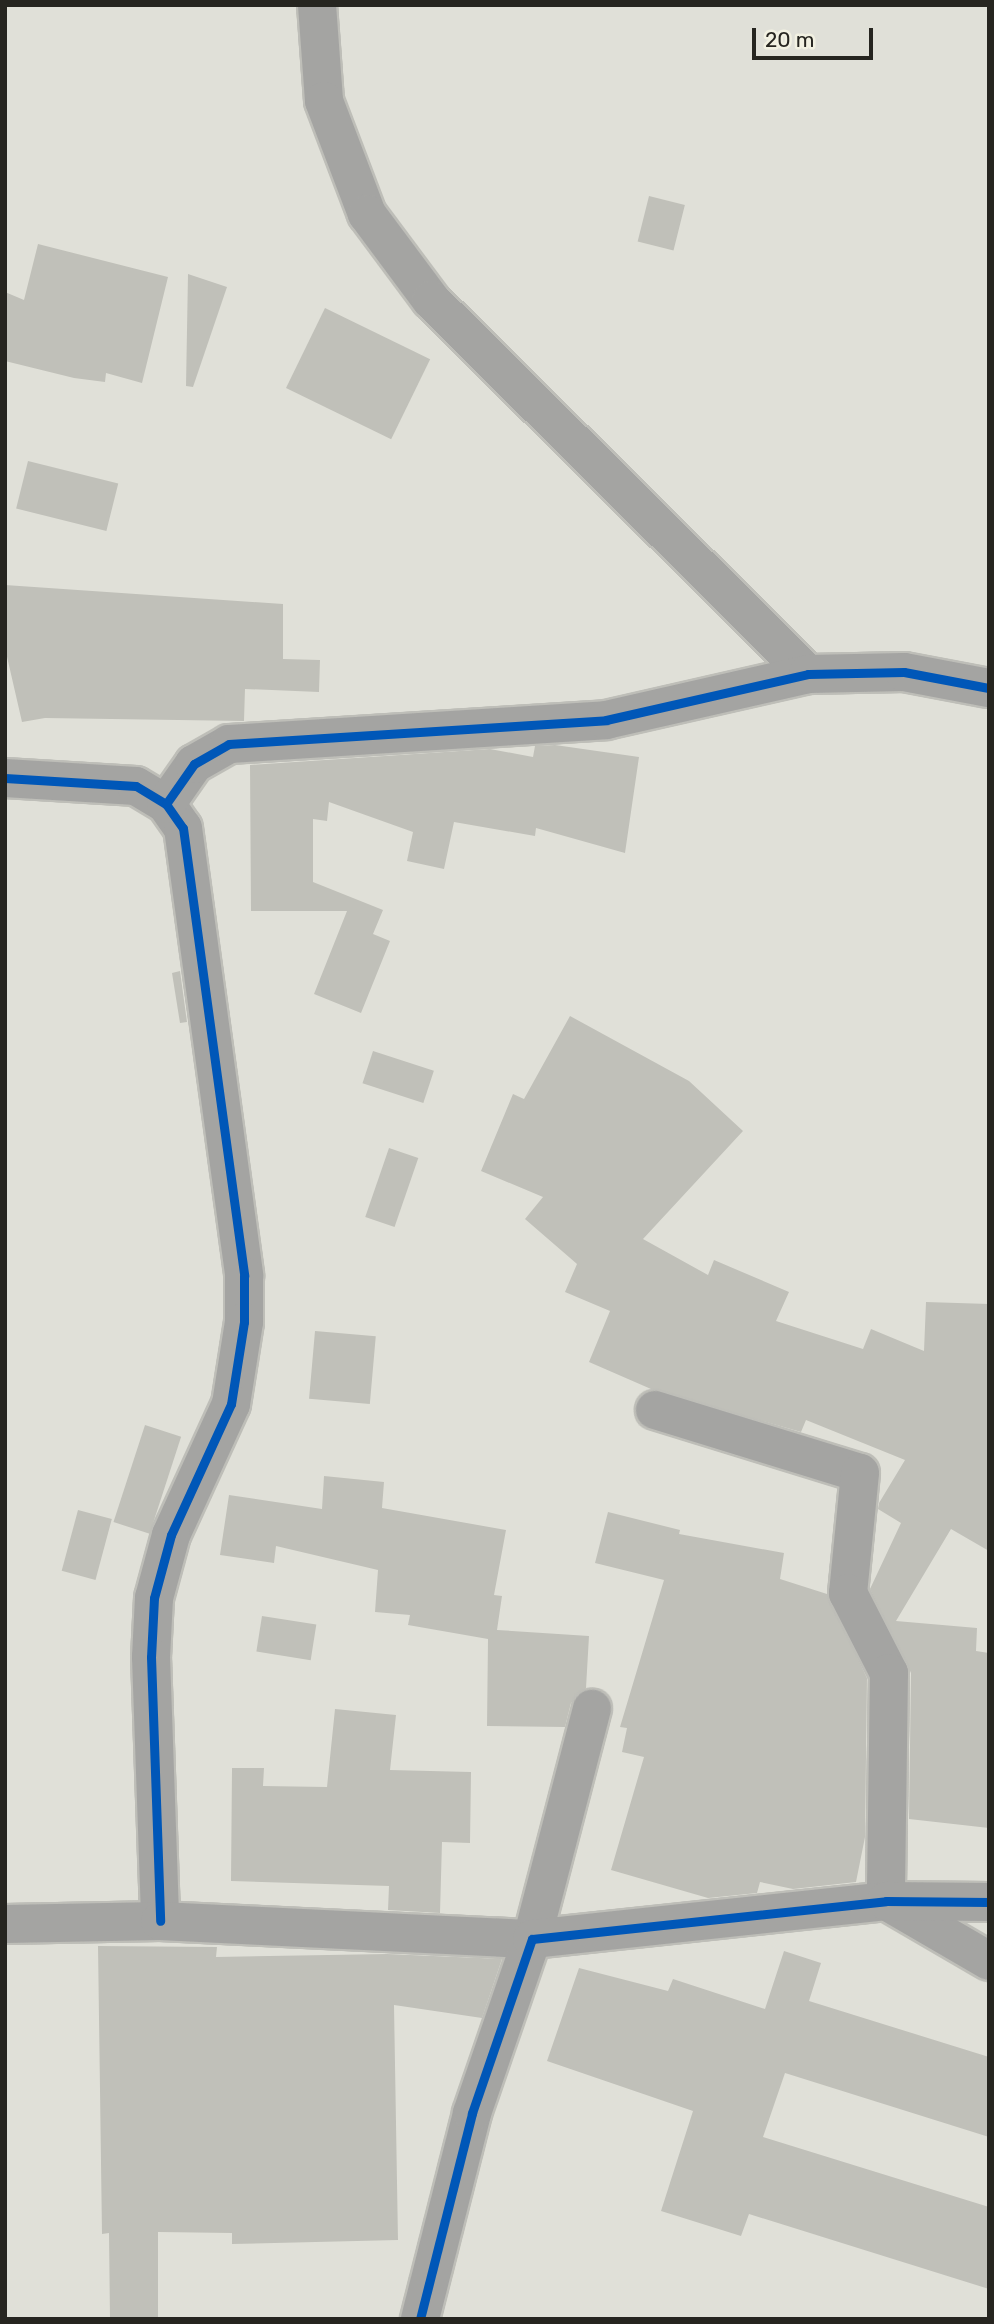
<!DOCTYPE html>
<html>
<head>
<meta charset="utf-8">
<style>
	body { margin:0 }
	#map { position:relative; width:994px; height:2324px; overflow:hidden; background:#e0e0d8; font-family:Rubik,sans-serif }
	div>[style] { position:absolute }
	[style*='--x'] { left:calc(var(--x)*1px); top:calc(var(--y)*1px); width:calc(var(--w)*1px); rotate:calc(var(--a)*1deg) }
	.building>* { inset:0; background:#c0c0b9; transform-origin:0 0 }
	.roads { filter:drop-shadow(2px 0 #bebeb8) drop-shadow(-2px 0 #bebeb8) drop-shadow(0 2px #bebeb8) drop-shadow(0 -2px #bebeb8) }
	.minor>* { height:38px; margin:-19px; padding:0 19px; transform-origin:19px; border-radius:19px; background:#a4a4a2 }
	.cycleway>* { height:9px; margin:-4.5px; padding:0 4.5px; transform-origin:4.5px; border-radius:4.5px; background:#0057b8 }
	span { translate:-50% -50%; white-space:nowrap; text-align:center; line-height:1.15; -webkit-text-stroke:5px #f2f1e2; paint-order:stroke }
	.frame { position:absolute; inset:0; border:7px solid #262520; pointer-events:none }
	.scale { position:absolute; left:752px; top:28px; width:121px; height:32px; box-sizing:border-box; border:4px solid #262520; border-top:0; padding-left:9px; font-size:21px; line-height:24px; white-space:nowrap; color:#262520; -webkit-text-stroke:5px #f2f1e2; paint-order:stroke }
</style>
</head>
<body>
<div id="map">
	<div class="building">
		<i style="left:649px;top:196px;width:37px;height:47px;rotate:14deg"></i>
		<i style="clip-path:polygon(38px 244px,168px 277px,142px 383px,106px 373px,105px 382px,74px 378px,5px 361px,5px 292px,24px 300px)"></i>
		<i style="clip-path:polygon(188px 274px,227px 287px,193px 387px,186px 386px)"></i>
		<i style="left:325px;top:308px;width:117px;height:89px;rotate:26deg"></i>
		<i style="left:28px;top:461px;width:93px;height:49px;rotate:14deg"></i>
		<i style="clip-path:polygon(5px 585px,283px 604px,283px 659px,320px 660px,319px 692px,245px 689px,244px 721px,45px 718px,22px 722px,5px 648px)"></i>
		<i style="clip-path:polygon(555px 745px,639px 757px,625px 853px,536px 828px,535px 836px,454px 822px,444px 869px,407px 861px,413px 832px,329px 802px,327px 821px,313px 819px,313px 882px,383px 910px,373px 934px,390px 941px,361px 1013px,314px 994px,347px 911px,251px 911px,250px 765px,490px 749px,533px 757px,535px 746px)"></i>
		<i style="clip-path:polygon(180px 971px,187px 1022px,180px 1023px,172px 973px)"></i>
		<i style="clip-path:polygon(570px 1016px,689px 1081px,743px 1131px,643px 1239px,708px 1275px,714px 1260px,789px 1292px,776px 1321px,863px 1349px,871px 1329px,924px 1351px,926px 1302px,989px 1304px,989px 1551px,951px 1529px,896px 1621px,977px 1628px,976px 1651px,989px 1653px,989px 1828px,909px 1819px,911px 1673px,870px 1589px,901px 1523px,878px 1509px,879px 1503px,905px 1460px,806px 1420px,801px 1432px,651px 1389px,589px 1362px,610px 1311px,565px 1292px,577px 1264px,525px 1219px,543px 1197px,481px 1171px,513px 1094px,524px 1099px)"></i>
		<i style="left:373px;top:1051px;width:64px;height:34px;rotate:18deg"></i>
		<i style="left:389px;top:1148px;width:31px;height:73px;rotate:19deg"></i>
		<i style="left:315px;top:1331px;width:61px;height:68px;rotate:5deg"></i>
		<i style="left:145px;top:1425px;width:38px;height:102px;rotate:18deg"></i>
		<i style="clip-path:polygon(324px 1476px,384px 1482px,382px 1508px,506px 1530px,494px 1595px,502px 1596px,497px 1630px,589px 1636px,586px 1688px,571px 1703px,565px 1727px,487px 1726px,488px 1639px,408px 1625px,410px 1615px,375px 1612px,378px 1570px,276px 1546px,274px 1563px,220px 1555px,229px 1495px,322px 1509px)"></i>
		<i style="left:78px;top:1510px;width:35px;height:63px;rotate:15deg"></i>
		<i style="clip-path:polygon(608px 1512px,680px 1530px,679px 1534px,784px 1553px,780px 1579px,827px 1594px,867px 1678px,865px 1837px,856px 1882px,793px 1889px,760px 1882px,757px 1893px,708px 1898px,611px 1870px,644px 1757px,622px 1752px,627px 1728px,620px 1727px,664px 1580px,595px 1563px)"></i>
		<i style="left:262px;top:1616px;width:55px;height:36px;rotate:9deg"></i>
		<i style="clip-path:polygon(335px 1709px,396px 1715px,390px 1770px,471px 1772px,470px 1843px,442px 1842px,440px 1913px,388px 1910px,389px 1886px,231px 1881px,232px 1768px,264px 1768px,263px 1786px,327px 1787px)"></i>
		<i style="clip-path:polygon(98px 1946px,217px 1947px,216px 1957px,387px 1954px,502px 1959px,482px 2018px,394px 2005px,398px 2240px,232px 2244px,232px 2233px,158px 2232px,158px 2319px,110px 2319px,109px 2233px,102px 2234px)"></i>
		<i style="clip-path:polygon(784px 1951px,821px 1963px,809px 2001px,989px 2057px,989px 2137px,785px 2073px,763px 2137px,989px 2207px,989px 2289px,749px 2214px,741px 2236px,661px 2211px,693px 2111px,547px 2061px,579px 1968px,668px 1991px,673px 1979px,765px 2009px)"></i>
	</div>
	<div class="roads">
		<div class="minor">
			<i style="--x:317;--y:5;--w:96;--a:85.8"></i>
			<i style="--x:324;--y:101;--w:121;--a:69.2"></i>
			<i style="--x:367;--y:214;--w:107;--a:53.3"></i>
			<i style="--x:431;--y:300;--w:531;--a:44.77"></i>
			<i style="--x:5;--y:778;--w:131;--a:3.5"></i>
			<i style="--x:136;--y:786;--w:35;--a:31"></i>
			<i style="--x:166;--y:804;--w:29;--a:55"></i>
			<i style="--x:183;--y:828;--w:452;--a:82.2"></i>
			<i style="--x:244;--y:1276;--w:46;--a:90"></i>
			<i style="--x:244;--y:1322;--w:83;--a:99"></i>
			<i style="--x:231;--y:1404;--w:144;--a:114.6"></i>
			<i style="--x:171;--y:1535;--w:65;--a:105.1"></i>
			<i style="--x:154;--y:1598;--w:59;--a:92.9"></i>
			<i style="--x:151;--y:1657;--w:264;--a:88"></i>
			<i style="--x:166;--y:804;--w:49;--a:-55"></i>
			<i style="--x:194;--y:764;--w:40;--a:-29.7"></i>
			<i style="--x:229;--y:744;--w:378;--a:-3.6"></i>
			<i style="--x:606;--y:720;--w:207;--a:-12.8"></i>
			<i style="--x:808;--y:674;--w:96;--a:-1.2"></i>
			<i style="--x:904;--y:672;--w:86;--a:10.7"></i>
			<i style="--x:655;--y:1410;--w:214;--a:17.1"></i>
			<i style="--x:860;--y:1473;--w:121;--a:95.7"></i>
			<i style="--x:848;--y:1593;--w:90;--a:62.9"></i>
			<i style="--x:889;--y:1673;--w:228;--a:90.8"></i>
			<i style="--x:886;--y:1901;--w:119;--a:30.2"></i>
			<i style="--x:5;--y:1924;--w:155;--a:-1.1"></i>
			<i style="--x:160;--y:1921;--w:372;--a:2.8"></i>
			<i style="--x:532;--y:1939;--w:238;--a:-75.4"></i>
			<i style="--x:420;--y:2319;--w:212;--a:-75.8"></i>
			<i style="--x:472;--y:2113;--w:184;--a:-71"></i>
			<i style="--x:532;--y:1939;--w:356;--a:-6.1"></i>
			<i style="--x:886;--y:1901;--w:103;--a:0.6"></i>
		</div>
	</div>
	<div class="cycleway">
		<i style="--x:5;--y:778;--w:131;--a:3.5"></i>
		<i style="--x:136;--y:786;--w:35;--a:31"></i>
		<i style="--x:166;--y:804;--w:29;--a:55"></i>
		<i style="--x:183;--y:828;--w:452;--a:82.2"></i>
		<i style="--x:244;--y:1276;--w:46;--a:90"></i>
		<i style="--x:244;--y:1322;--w:83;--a:99"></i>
		<i style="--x:231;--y:1404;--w:144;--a:114.6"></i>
		<i style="--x:171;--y:1535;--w:65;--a:105.1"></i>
		<i style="--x:154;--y:1598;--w:59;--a:92.9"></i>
		<i style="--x:151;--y:1657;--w:264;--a:88"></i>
		<i style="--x:166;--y:804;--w:49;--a:-55"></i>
		<i style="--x:194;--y:764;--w:40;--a:-29.7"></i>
		<i style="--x:229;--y:744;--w:378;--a:-3.6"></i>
		<i style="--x:606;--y:720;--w:207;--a:-12.8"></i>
		<i style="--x:808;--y:674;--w:96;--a:-1.2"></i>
		<i style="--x:904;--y:672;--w:86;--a:10.7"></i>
		<i style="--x:420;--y:2319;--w:212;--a:-75.8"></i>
		<i style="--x:472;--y:2113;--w:184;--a:-71"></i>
		<i style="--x:532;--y:1939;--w:356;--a:-6.1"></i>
		<i style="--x:886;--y:1901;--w:103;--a:0.6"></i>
	</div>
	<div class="frame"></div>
	<div class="scale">20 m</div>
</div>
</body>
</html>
